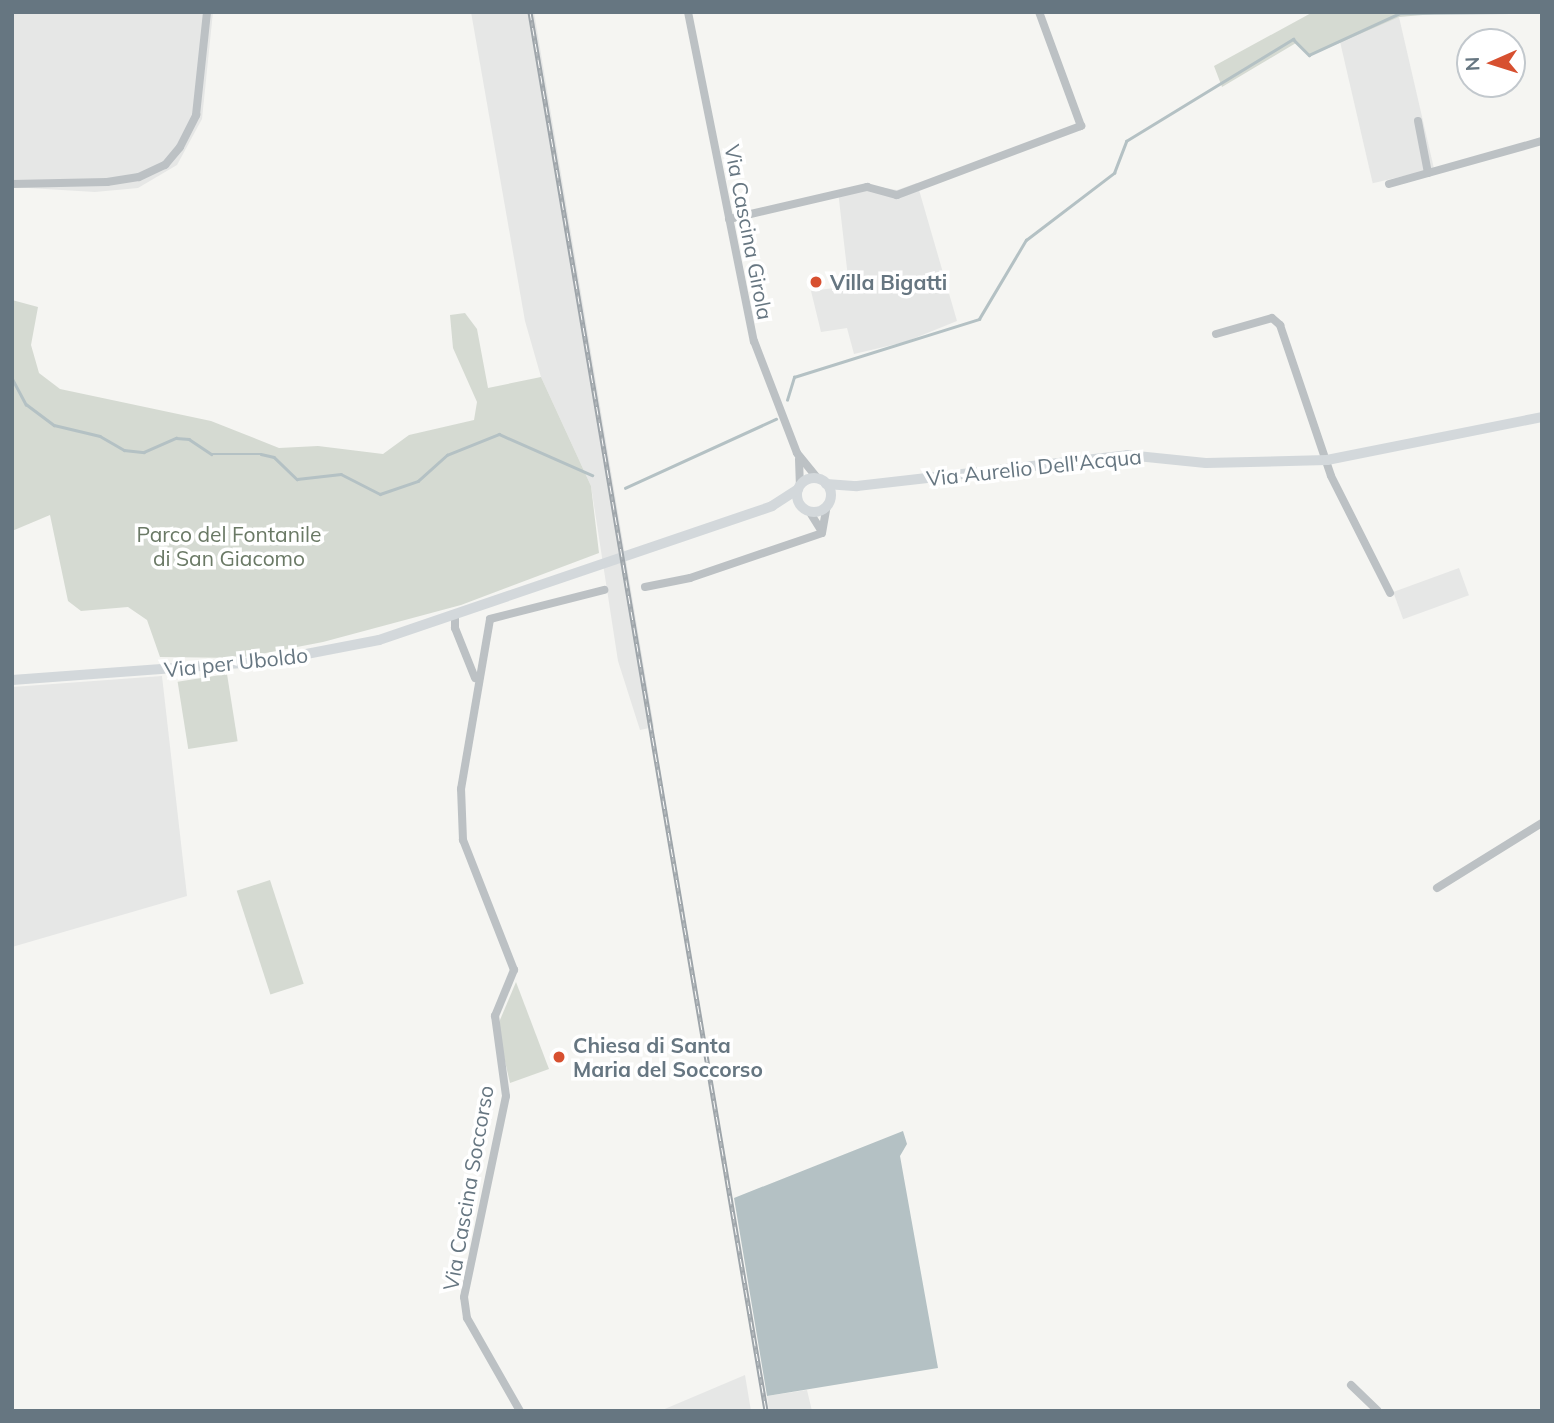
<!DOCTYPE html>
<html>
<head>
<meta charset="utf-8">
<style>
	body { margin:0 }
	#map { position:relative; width:1554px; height:1423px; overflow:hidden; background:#f5f5f2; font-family:Mulish,sans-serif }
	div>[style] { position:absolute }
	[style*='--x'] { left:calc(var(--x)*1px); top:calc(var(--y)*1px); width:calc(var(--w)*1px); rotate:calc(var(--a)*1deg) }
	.built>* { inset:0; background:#e6e7e6; transform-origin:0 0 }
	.green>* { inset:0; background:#d5dad2; transform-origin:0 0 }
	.water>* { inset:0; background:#b4c1c4 }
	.stream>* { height:2.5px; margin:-1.25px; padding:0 1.25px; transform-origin:1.25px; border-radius:1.25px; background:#b4c1c4 }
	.street>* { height:8px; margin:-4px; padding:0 4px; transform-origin:4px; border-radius:4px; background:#bcc1c4 }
	.secondary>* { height:10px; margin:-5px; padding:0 5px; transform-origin:5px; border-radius:5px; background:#d3d8db }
	.secondary>.ring { margin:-5px; padding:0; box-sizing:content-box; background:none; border:10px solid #d3d8db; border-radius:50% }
	.rail>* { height:5px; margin-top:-2.5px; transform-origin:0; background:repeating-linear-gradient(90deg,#fff 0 8px,#9ea5aa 0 16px); box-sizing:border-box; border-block:2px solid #9ea5aa }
	.dots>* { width:19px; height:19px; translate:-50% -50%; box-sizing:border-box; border:4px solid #fff; border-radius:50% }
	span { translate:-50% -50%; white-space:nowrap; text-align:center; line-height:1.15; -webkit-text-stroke:7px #fff; paint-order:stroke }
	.street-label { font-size:21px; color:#667681 }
	.poi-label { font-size:21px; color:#667681; font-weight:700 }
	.left { translate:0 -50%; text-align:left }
	.park-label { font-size:21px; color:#6a7965 }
	.frame { position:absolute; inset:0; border:14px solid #667681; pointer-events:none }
	.north { position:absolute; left:1456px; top:28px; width:70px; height:70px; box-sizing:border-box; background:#fff; border:2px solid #c2c8cd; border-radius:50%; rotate:267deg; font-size:19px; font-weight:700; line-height:28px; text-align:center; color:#667681 }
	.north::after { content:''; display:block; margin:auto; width:24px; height:32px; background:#d75030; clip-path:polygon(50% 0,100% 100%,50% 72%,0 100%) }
</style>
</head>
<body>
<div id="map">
	<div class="built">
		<i style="clip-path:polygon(12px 12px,213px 12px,202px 119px,177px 165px,138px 188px,95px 192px,12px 187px)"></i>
		<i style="clip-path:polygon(471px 12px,534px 12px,654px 727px,640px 730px,618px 661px,591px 486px,541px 377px,525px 321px)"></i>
		<i style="left:1399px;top:17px;width:156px;height:63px;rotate:77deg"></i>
		<i style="clip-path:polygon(917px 183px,957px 321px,905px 342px,854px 354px,847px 328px,821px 332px,811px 291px,849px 286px,838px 191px,867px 185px,897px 190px)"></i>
		<i style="left:1459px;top:568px;width:29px;height:70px;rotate:70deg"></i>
		<i style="clip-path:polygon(162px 676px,187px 896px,12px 947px,12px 687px)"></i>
		<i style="clip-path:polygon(745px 1375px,751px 1411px,660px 1411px)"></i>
		<i style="clip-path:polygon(807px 1390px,812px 1411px,769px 1411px,767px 1396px)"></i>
	</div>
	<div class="green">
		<i style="clip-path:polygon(1313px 12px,1458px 12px,1399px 17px,1309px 56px,1296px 43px,1222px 87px,1214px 66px)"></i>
		<i style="clip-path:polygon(12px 300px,38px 307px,31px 345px,39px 373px,60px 389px,211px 421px,279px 448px,318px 446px,383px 454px,409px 435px,474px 420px,477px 402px,453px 348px,450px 315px,465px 313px,477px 329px,488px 388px,541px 377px,591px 486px,599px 553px,461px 605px,323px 642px,239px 658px,160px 657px,147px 620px,128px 607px,81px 611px,68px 601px,50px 515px,12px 531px)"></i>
		<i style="left:227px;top:674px;width:68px;height:50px;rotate:81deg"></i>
		<i style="left:270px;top:880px;width:109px;height:35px;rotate:72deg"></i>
		<i style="clip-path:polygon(516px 982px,549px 1069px,510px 1083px,497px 1027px)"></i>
	</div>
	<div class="water">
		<i style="clip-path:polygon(903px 1131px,907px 1144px,900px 1156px,938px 1368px,767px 1396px,734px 1198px)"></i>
	</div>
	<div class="stream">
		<i style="--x:12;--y:378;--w:30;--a:62"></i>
		<i style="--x:26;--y:404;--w:35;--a:37"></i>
		<i style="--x:54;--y:425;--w:47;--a:13.4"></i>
		<i style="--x:100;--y:436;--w:28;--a:30"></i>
		<i style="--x:124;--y:450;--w:20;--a:6"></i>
		<i style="--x:144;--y:452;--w:35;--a:-24"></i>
		<i style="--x:176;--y:438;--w:13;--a:4"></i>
		<i style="--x:189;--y:439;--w:27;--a:34"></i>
		<i style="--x:211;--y:454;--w:50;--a:0"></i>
		<i style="--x:261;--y:454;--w:13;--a:13"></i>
		<i style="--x:274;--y:457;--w:32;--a:44"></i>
		<i style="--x:297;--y:479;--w:44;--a:-6.5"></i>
		<i style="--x:341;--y:474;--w:44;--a:27.1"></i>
		<i style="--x:380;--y:494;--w:40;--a:-18.9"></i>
		<i style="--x:418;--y:481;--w:39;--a:-42"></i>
		<i style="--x:447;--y:455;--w:56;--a:-22"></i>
		<i style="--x:499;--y:434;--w:102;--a:23.8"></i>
		<i style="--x:787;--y:400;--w:24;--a:-73"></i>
		<i style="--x:794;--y:377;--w:194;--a:-17.4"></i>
		<i style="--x:979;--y:319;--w:92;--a:-59.3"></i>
		<i style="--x:1026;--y:240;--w:111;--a:-37.3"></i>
		<i style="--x:1114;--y:173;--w:34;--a:-69"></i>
		<i style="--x:1126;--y:141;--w:196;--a:-31.4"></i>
		<i style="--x:1293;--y:39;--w:23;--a:45"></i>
		<i style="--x:1309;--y:55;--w:100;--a:-24.8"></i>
		<i style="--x:1400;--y:13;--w:110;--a:-0.5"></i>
		<i style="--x:625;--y:488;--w:166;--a:-24.6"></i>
	</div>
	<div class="street">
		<i style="--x:688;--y:12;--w:336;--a:78.7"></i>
		<i style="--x:754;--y:341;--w:120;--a:69"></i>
		<i style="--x:797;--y:453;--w:32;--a:51"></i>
		<i style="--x:1418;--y:121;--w:53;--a:79.1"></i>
		<i style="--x:12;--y:184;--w:95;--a:-1.2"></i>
		<i style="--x:107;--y:182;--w:32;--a:-9"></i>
		<i style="--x:139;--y:177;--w:29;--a:-25"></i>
		<i style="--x:165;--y:165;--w:23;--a:-50"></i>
		<i style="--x:180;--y:147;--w:36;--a:-63"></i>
		<i style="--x:196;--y:115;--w:104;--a:-83.9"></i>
		<i style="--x:1389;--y:184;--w:159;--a:-15.7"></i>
		<i style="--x:729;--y:219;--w:142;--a:-13.1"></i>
		<i style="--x:867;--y:187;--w:31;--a:15"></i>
		<i style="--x:897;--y:195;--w:197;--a:-20.6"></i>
		<i style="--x:1081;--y:126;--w:121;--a:-110.2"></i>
		<i style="--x:1216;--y:334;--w:58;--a:-15.9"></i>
		<i style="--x:1272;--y:318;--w:11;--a:41"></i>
		<i style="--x:1280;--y:325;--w:159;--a:71.3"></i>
		<i style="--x:1331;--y:476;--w:131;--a:63.2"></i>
		<i style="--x:799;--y:459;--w:26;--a:88"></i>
		<i style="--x:809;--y:511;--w:22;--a:58"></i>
		<i style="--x:822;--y:533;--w:28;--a:-80"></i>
		<i style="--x:645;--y:587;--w:46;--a:-11.3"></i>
		<i style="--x:690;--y:578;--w:139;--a:-18.8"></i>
		<i style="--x:455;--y:616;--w:12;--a:90"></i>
		<i style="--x:455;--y:628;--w:54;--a:68.2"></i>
		<i style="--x:1437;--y:888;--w:123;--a:-31.8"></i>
		<i style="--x:1351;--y:1385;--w:37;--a:44"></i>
		<i style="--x:520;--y:1411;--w:107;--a:-119.7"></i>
		<i style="--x:467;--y:1318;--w:21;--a:-98"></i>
		<i style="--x:464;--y:1297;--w:205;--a:-78.2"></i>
		<i style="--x:506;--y:1096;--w:81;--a:-97.8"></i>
		<i style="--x:495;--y:1016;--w:50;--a:-67.6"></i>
		<i style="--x:514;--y:970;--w:140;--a:-111.4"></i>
		<i style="--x:463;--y:840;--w:51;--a:-92.2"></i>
		<i style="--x:461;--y:789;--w:172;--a:-80.3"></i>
		<i style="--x:490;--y:619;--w:118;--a:-14.3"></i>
	</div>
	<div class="secondary">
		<i class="ring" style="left:797px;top:478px;width:24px;height:24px"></i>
		<i style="--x:826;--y:484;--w:31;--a:4"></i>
		<i style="--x:857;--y:486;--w:272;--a:-6.5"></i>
		<i style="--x:1127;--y:455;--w:79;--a:5.8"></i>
		<i style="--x:1206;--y:463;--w:121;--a:-1.4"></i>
		<i style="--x:1327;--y:460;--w:219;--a:-11.3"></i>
		<i style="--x:12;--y:680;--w:259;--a:-4.2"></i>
		<i style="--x:270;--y:661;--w:111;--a:-10.9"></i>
		<i style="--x:379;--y:640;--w:415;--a:-18.8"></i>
		<i style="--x:772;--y:506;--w:31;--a:-33"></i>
	</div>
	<div class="rail">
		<i style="--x:530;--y:12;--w:1419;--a:80.42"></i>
	</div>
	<div class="dots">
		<i style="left:816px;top:282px;background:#d75030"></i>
		<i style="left:559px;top:1057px;background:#d75030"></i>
	</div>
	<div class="street-label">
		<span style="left:749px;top:232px;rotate:79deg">Via Cascina Girola</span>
		<span style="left:1034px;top:467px;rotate:-6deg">Via Aurelio Dell'Acqua</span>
		<span style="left:236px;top:662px;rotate:-6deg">Via per Uboldo</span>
		<span style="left:468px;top:1188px;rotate:-80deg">Via Cascina Soccorso</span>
	</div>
	<div class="poi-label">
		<span class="left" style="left:830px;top:282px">Villa Bigatti</span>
		<span class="left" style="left:573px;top:1057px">Chiesa di Santa<br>Maria del Soccorso</span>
	</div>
	<div class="park-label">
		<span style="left:229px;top:546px">Parco del Fontanile<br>di San Giacomo</span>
	</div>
	<div class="frame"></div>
	<div class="north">N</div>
</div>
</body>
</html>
